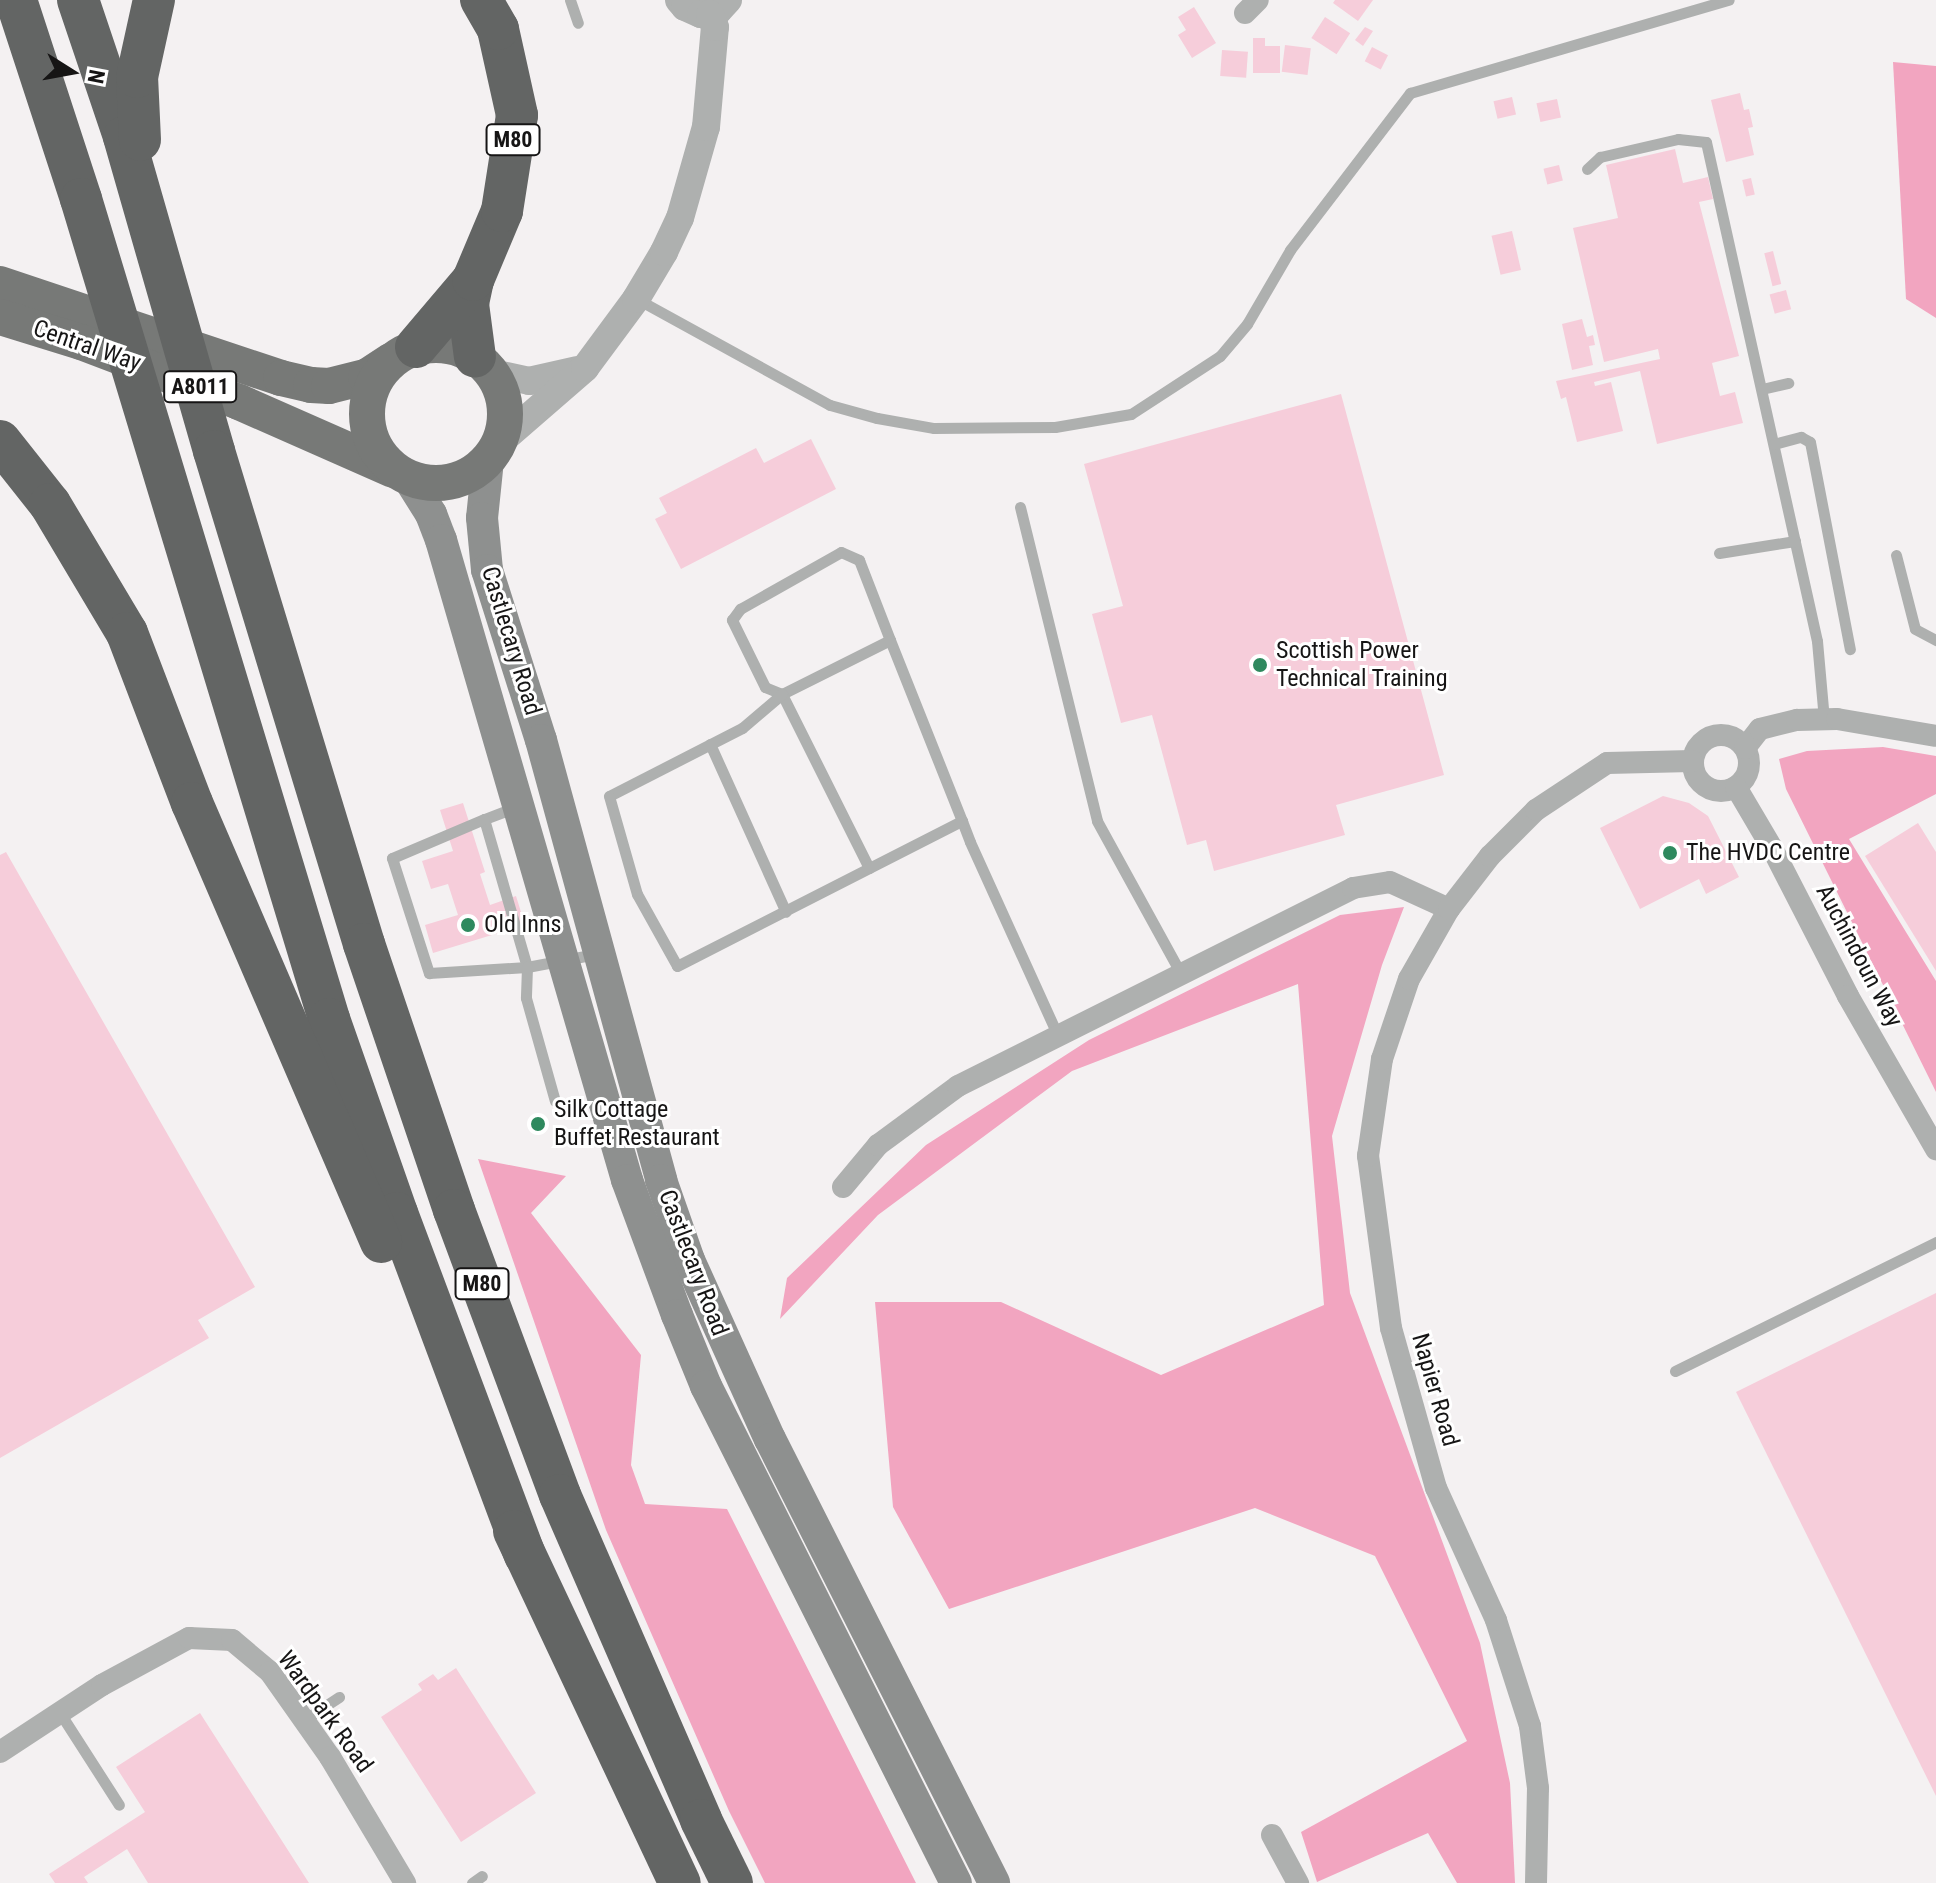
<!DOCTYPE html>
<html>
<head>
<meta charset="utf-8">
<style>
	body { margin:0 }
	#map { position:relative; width:1936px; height:1883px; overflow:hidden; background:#f4f1f2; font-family:"Roboto Condensed",sans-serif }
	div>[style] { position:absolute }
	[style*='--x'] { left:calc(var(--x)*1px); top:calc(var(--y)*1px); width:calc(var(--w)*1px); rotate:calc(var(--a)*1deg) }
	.green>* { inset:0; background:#f2a5c0 }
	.building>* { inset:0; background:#f6cdda; transform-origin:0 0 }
	.service>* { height:11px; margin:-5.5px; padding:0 5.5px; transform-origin:5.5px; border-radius:5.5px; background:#aeb0af }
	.minor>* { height:22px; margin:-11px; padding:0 11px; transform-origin:11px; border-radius:11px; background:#aeb0af }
	.minor>.ring { margin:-11px; padding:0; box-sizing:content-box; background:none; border:22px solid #aeb0af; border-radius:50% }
	.tertiary>* { height:28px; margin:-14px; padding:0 14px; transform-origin:14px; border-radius:14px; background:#aeb0af }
	.secondary>* { height:32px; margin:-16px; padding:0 16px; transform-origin:16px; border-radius:16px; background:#8e908f }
	.primary>* { height:36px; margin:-18px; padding:0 18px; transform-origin:18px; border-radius:18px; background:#777977 }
	.primary>.ring { margin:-18px; padding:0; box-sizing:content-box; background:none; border:36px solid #777977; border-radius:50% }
	.motorway>* { height:42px; margin:-21px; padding:0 21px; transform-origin:21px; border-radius:21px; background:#636564 }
	.dots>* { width:22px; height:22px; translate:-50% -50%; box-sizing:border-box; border:4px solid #fff; border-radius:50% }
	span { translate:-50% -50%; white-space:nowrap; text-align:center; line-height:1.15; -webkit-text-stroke:6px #fff; paint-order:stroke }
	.shield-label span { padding:2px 6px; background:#fff; border:2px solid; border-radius:6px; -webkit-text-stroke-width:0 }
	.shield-label { font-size:22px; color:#161515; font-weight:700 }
	.street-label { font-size:24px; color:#161515 }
	.poi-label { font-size:24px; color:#161515 }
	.left { translate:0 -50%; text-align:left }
	.north { position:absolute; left:32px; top:32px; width:80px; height:80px; -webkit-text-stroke:6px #fff; paint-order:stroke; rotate:101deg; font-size:22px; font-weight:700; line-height:32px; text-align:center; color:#161515 }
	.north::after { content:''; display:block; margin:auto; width:28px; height:36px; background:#161515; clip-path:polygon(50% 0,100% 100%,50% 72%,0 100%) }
</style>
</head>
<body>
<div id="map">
	<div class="green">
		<i style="clip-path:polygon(1893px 62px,1936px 66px,1936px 318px,1906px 299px)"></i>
		<i style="clip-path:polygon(1883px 747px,1936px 756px,1936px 794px,1849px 839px,1936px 981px,1936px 1092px,1786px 789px,1779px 759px,1807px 751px)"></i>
		<i style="clip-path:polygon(1404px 907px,1382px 965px,1332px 1136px,1350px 1293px,1480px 1643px,1510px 1783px,1515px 1883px,1457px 1883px,1428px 1833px,1317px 1882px,1301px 1832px,1467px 1741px,1375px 1556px,1255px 1508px,949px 1609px,893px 1507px,875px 1302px,1001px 1302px,1161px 1375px,1324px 1305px,1298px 984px,1072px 1071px,878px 1215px,780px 1319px,787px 1278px,926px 1145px,1089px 1040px,1340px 915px)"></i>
		<i style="clip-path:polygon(478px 1159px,566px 1176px,531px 1213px,641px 1355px,631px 1465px,645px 1504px,727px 1509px,916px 1883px,765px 1883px,729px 1811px,606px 1530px)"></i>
	</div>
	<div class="building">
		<i style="clip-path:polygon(1335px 0,1373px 0,1358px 21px,1333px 3px)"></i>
		<i style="clip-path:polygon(1194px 7px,1216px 43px,1192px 58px,1178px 35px,1186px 30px,1178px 17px)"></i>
		<i style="left:1325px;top:17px;width:30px;height:25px;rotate:33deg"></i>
		<i style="clip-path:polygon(1365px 27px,1373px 31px,1363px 46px,1355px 40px)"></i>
		<i style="clip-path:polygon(1253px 38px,1265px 38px,1265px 46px,1280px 46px,1280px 73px,1253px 73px)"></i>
		<i style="left:1285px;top:45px;width:26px;height:27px;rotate:7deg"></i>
		<i style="left:1372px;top:47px;width:18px;height:16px;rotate:27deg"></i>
		<i style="left:1222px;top:50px;width:26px;height:26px;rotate:4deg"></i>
		<i style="clip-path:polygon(1740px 93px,1744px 110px,1749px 109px,1753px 127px,1748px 128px,1754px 155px,1726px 162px,1711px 100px)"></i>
		<i style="left:1512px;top:97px;width:18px;height:19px;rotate:77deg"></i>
		<i style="left:1557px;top:99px;width:19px;height:21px;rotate:78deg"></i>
		<i style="clip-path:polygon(1675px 149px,1683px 183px,1708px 177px,1713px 199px,1699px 202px,1739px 356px,1712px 363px,1720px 396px,1735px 392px,1743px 423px,1657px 444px,1640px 371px,1594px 382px,1595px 386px,1611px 382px,1623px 431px,1577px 442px,1566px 397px,1561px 399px,1556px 381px,1660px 359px,1658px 349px,1604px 362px,1573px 228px,1618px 218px,1606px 165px)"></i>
		<i style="left:1559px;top:165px;width:16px;height:16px;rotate:76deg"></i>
		<i style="left:1751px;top:178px;width:17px;height:9px;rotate:77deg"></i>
		<i style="left:1512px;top:231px;width:40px;height:21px;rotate:77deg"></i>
		<i style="left:1773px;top:251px;width:34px;height:9px;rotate:76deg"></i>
		<i style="left:1786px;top:290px;width:20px;height:17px;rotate:75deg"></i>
		<i style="clip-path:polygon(1582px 319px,1587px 337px,1593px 335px,1595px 345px,1589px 346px,1593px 365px,1572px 370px,1562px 324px)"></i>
		<i style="clip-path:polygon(1341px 394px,1444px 775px,1336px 805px,1345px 835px,1214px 871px,1206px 840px,1187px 845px,1152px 715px,1121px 723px,1092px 614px,1123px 606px,1084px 464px)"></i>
		<i style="clip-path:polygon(811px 439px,836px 489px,681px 569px,655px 519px,667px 513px,659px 498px,756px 448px,764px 463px)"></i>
		<i style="clip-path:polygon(1663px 796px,1689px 803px,1708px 816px,1739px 877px,1706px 894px,1699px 879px,1640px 909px,1600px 828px)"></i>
		<i style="clip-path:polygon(463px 803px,485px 872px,480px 874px,490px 905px,516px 896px,525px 925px,433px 953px,425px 925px,458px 915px,448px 884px,431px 889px,422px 861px,453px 851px,440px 810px)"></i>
		<i style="clip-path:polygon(1918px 823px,1936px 852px,1936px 971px,1865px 856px)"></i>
		<i style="clip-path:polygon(6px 852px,255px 1287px,198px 1320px,209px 1338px,0 1458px,0 855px)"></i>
		<i style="clip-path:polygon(1936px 1293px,1936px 1796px,1736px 1392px)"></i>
		<i style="clip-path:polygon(456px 1668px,536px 1793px,461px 1842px,381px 1717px,422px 1690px,418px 1684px,433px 1674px,438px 1680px)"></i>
		<i style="clip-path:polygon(200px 1713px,309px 1883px,148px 1883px,127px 1849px,84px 1877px,88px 1883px,55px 1883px,49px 1874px,145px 1812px,116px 1767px)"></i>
	</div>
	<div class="service">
		<i style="--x:570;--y:0;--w:24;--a:71"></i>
		<i style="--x:1587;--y:169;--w:18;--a:-43"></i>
		<i style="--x:1600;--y:157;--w:80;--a:-13"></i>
		<i style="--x:1678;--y:139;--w:28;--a:6"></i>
		<i style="--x:1706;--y:142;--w:511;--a:77.46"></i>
		<i style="--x:1817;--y:641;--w:78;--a:84.9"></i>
		<i style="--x:637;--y:299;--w:220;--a:28.8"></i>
		<i style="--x:830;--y:405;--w:49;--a:15.5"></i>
		<i style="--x:877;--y:418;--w:58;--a:10"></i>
		<i style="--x:934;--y:428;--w:121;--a:-0.5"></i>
		<i style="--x:1055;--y:427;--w:77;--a:-9.7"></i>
		<i style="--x:1131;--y:414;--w:106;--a:-33.1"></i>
		<i style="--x:1220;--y:356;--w:42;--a:-49.8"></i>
		<i style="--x:1247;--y:324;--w:86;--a:-59.8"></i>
		<i style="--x:1290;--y:250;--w:198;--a:-52.6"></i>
		<i style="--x:1410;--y:93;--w:332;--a:-16.3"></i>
		<i style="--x:1762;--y:389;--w:27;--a:-13"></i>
		<i style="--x:1774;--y:444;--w:28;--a:-15"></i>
		<i style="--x:1801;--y:437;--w:10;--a:29"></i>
		<i style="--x:1810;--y:442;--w:211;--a:79.1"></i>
		<i style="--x:1020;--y:507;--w:323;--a:76.2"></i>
		<i style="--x:1097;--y:821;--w:175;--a:61.2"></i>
		<i style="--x:1719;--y:553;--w:77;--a:-9"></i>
		<i style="--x:1896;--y:555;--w:76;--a:75.6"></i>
		<i style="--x:1915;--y:629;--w:24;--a:28"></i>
		<i style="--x:890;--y:640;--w:121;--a:153.4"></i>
		<i style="--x:782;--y:694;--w:18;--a:-158"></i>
		<i style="--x:765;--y:687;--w:75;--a:-116.2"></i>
		<i style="--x:732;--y:620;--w:14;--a:-54"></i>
		<i style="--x:740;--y:609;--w:116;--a:-29.4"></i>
		<i style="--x:841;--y:552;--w:20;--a:24"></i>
		<i style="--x:859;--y:560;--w:86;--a:68.8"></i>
		<i style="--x:890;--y:640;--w:195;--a:68.3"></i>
		<i style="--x:962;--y:821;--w:22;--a:69"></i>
		<i style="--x:970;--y:842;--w:213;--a:65.6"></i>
		<i style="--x:710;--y:744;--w:184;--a:65.7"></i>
		<i style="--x:516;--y:807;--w:34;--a:159"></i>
		<i style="--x:484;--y:819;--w:154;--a:73.8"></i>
		<i style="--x:527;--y:967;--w:70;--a:-10.7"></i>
		<i style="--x:484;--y:819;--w:100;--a:157"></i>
		<i style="--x:392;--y:858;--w:121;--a:72.2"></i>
		<i style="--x:429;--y:973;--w:98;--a:-3.5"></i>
		<i style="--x:527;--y:967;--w:31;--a:92"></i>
		<i style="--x:526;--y:998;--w:107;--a:74.3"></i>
		<i style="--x:869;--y:868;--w:195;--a:-116.6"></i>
		<i style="--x:782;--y:694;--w:52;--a:139.6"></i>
		<i style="--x:742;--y:728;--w:149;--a:152.9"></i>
		<i style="--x:609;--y:796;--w:102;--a:74.1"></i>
		<i style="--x:637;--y:894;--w:82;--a:60.9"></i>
		<i style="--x:677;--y:966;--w:320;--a:-27"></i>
		<i style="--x:1675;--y:1371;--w:291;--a:-26.3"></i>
		<i style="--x:60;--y:1713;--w:109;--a:57.3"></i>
		<i style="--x:304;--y:1720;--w:42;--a:-33.3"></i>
		<i style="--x:472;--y:1883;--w:12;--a:-35"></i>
	</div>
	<div class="minor">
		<i style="--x:1245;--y:13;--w:18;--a:-45"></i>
		<i class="ring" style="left:1693px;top:735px;width:34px;height:34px"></i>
		<i style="--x:1745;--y:748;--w:24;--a:-52"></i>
		<i style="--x:1760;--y:729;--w:38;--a:-14"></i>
		<i style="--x:1797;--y:720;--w:40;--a:-1.4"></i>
		<i style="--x:1837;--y:719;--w:100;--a:9.7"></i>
		<i style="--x:1736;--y:787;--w:71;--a:59.5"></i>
		<i style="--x:1772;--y:848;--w:166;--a:62.8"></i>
		<i style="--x:1848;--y:996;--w:177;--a:60.1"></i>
		<i style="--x:843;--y:1187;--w:55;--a:-50.2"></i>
		<i style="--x:878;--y:1145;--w:99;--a:-36.4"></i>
		<i style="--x:958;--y:1086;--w:442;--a:-26.6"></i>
		<i style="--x:1353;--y:888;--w:37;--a:-9"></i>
		<i style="--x:1390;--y:882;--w:65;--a:24.6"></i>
		<i style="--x:0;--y:1752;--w:122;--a:-33.3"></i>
		<i style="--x:102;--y:1685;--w:99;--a:-28.4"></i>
		<i style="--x:189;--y:1638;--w:43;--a:2.7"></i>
		<i style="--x:232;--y:1640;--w:50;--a:40.1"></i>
		<i style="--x:270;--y:1672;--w:104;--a:54.8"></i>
		<i style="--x:330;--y:1757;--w:147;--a:59.2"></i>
		<i style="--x:1272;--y:1835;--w:55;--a:61.6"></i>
		<i style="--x:1536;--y:1883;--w:95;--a:-88.8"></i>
		<i style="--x:1538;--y:1788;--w:63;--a:-97.4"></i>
		<i style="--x:1530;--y:1726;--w:111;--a:-107.8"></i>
		<i style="--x:1496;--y:1620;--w:145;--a:-114.4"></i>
		<i style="--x:1436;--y:1488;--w:166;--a:-105.7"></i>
		<i style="--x:1391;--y:1328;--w:174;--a:-97.6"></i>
		<i style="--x:1368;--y:1156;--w:98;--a:-81.8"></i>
		<i style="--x:1382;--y:1059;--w:84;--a:-71.4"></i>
		<i style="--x:1409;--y:979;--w:81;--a:-60.3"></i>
		<i style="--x:1449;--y:909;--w:67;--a:-52.3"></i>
		<i style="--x:1490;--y:856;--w:65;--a:-45"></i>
		<i style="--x:1536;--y:810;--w:85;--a:-33.5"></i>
		<i style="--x:1607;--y:763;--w:85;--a:-1.3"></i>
	</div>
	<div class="tertiary">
		<i style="--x:679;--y:0;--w:9;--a:49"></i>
		<i style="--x:685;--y:7;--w:17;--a:24"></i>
		<i style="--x:701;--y:14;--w:17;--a:-10"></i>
		<i style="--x:718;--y:11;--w:15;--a:-48"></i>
		<i style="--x:492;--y:373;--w:38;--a:12"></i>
		<i style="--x:529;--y:381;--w:49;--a:-12.9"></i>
		<i style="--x:500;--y:442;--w:113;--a:-41"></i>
		<i style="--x:585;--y:368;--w:86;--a:-53.5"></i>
		<i style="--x:636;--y:299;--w:55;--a:-59.2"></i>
		<i style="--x:664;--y:252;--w:38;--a:-65"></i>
		<i style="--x:680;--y:218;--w:95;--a:-74.1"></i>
		<i style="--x:706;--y:127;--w:100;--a:-84.9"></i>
		<i style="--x:715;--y:27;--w:14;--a:-111"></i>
	</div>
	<div class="secondary">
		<i style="--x:488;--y:460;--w:58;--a:95.9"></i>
		<i style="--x:482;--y:518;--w:52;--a:84.5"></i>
		<i style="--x:487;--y:570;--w:178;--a:72.4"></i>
		<i style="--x:541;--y:740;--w:456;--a:74.7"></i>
		<i style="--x:661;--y:1180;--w:85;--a:70.7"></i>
		<i style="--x:689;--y:1260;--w:196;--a:65.7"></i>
		<i style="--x:770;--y:1439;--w:497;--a:63.2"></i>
		<i style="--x:409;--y:479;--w:41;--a:57.8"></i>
		<i style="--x:431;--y:514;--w:28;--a:69"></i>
		<i style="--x:441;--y:540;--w:666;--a:73.79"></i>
		<i style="--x:627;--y:1180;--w:144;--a:69.7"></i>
		<i style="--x:677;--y:1315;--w:77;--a:67.8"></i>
		<i style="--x:706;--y:1386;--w:556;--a:63.3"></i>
	</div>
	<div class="primary">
		<i style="--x:0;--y:284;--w:296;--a:18.5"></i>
		<i style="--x:281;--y:378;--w:31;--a:13"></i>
		<i style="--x:311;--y:385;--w:18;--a:3"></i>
		<i style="--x:329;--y:386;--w:38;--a:-14"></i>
		<i style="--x:366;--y:377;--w:30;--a:-33"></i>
		<i style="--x:0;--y:317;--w:85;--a:17.2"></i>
		<i style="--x:81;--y:342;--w:169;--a:20.8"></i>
		<i style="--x:239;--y:402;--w:168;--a:23.8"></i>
		<i class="ring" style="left:367px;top:345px;width:102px;height:102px"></i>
	</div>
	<div class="motorway">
		<i style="--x:16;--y:0;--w:209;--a:71.9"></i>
		<i style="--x:81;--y:199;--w:857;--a:73.17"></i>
		<i style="--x:329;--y:1019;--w:206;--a:70.7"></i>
		<i style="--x:397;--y:1213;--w:365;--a:69.5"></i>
		<i style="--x:78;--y:0;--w:145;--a:71.4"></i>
		<i style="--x:124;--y:137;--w:327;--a:74"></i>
		<i style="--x:214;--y:451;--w:515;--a:73.08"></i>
		<i style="--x:364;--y:944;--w:281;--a:71.3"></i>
		<i style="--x:454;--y:1210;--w:304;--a:69.6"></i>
		<i style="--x:560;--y:1495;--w:354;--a:66.5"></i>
		<i style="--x:701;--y:1820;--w:70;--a:63.8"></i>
		<i style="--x:140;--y:140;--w:63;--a:-92.7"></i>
		<i style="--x:137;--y:77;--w:79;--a:-77.6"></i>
		<i style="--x:473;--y:280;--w:25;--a:102"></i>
		<i style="--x:468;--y:304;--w:53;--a:82.5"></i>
		<i style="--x:416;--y:347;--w:88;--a:-49.6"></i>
		<i style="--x:473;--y:280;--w:75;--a:-67.2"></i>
		<i style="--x:502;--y:211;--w:97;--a:-81.1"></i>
		<i style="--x:517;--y:115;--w:88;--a:-102.5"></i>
		<i style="--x:498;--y:29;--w:34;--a:-120"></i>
		<i style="--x:0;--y:441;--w:80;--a:51.6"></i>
		<i style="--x:50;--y:504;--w:150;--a:59.2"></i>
		<i style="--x:127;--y:633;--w:182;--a:69.1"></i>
		<i style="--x:192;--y:803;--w:478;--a:66.7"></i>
		<i style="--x:514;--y:1531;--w:389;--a:64.8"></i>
	</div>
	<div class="dots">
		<i style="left:1260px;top:665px;background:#2e895e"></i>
		<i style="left:1670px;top:853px;background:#2e895e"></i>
		<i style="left:468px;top:925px;background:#2e895e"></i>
		<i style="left:538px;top:1124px;background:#2e895e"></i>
	</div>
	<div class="shield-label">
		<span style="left:513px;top:140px">M80</span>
		<span style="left:200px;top:387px">A8011</span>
		<span style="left:482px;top:1284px">M80</span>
	</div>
	<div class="street-label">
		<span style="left:87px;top:346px;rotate:19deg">Central Way</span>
		<span style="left:511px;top:641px;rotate:73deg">Castlecary Road</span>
		<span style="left:1859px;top:956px;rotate:62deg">Auchindoun Way</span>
		<span style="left:693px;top:1263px;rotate:69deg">Castlecary Road</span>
		<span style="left:1435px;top:1390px;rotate:74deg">Napier Road</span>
		<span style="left:325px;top:1712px;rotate:54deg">Wardpark Road</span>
	</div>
	<div class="poi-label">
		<span class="left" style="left:1276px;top:665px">Scottish Power<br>Technical Training</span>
		<span class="left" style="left:1686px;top:853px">The HVDC Centre</span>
		<span class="left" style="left:484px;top:925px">Old Inns</span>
		<span class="left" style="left:554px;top:1124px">Silk Cottage<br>Buffet Restaurant</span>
	</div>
	<div class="north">N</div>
</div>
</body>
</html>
